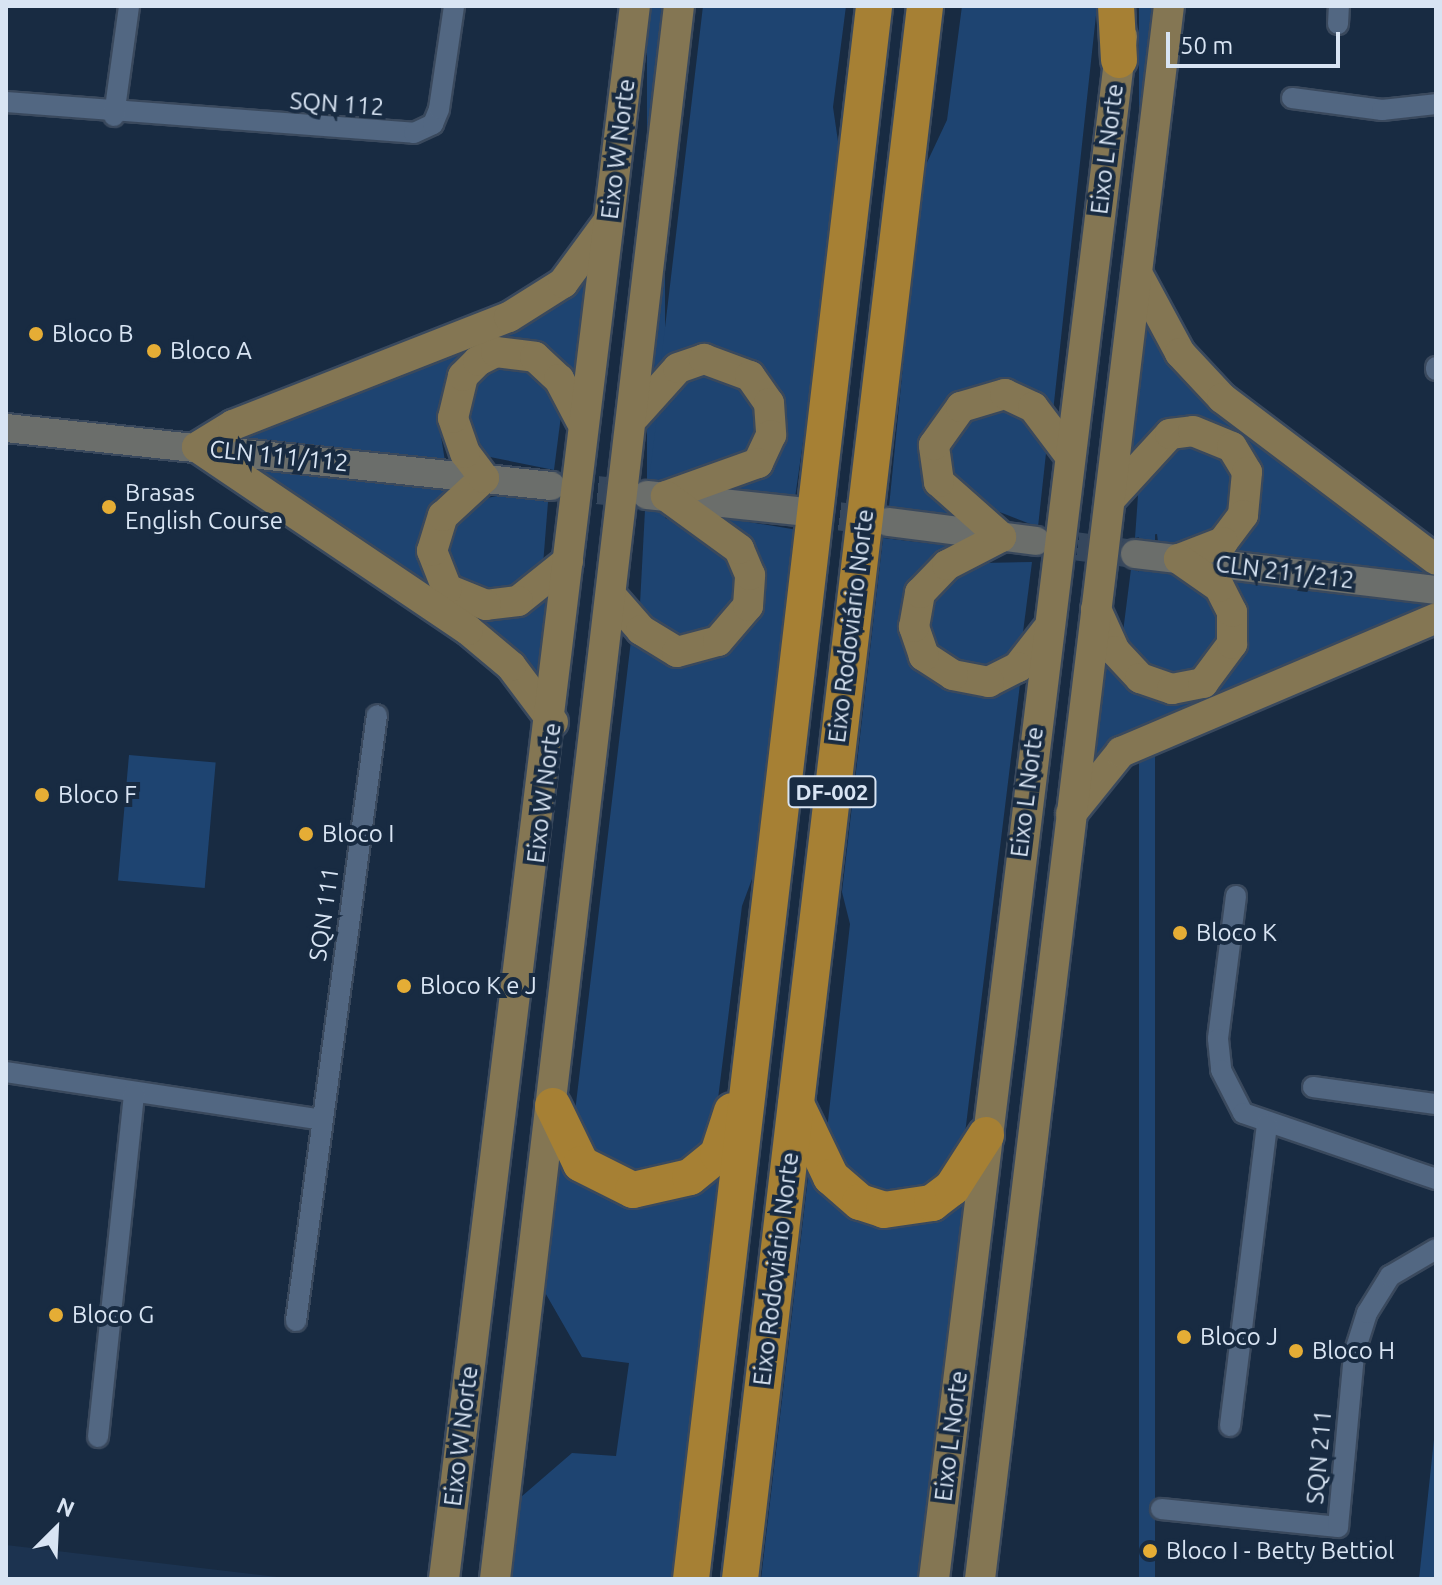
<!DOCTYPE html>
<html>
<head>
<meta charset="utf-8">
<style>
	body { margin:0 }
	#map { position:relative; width:1442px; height:1585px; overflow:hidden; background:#182b42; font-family:Ubuntu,sans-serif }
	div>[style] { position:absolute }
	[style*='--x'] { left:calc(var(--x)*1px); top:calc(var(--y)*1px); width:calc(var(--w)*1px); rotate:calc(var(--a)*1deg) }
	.built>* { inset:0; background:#1c3350 }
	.green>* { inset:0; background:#1e4471; transform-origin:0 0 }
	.secondary-tunnel>* { height:28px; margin-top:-14px; transform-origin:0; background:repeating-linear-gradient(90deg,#35475d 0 28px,transparent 0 42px) }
	.roads { filter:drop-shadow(2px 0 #3a495d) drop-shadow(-2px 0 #3a495d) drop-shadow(0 2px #3a495d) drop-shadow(0 -2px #3a495d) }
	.street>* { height:20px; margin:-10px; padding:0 10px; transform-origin:10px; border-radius:10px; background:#526782 }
	.secondary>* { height:28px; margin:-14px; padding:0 14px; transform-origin:14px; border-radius:14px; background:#6b6e6b }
	.primary>* { height:30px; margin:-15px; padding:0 15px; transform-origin:15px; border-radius:15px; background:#847653 }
	.highway>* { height:36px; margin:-18px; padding:0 18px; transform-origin:18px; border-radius:18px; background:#a68034 }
	.dots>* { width:22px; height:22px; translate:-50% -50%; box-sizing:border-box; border:4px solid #182b42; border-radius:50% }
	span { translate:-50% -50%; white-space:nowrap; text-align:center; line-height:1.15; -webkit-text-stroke:8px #182b42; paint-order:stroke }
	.shield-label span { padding:2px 6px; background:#182b42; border:2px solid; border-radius:6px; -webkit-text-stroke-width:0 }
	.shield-label { font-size:22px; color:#d8e4f3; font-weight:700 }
	.street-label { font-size:24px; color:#d8e4f3 }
	.poi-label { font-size:24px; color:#d8e4f3 }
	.left { translate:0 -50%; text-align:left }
	.frame { position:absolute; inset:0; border:8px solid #d8e4f3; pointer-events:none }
	.north { position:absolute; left:16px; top:1489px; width:80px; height:80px; -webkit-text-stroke:6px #182b42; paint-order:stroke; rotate:24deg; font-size:22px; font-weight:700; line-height:32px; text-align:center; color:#d8e4f3 }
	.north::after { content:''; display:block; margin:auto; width:28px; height:36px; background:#d8e4f3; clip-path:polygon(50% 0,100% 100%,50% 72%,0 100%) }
	.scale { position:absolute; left:1166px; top:32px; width:174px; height:36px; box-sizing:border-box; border:4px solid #d8e4f3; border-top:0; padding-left:10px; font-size:24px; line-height:28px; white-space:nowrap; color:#d8e4f3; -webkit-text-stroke:6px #182b42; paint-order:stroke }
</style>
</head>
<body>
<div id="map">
	<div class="built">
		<i style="clip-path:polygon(6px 1545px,269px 1576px,295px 1579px,6px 1579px)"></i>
	</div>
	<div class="green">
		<i style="left:647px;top:6px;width:18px;height:1584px"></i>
		<i style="clip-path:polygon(703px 6px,846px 6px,833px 107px,842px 169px,795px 498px,719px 490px,759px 475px,765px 371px,715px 349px,660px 370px)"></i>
		<i style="clip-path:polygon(962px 6px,1097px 6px,1053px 412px,1037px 399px,938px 414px,962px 519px,889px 507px,922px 173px,947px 120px)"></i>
		<i style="left:1139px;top:6px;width:16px;height:1584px"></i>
		<i style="clip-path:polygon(593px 256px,578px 392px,542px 350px,447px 382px,437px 412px,445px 461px,238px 442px,491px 334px)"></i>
		<i style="clip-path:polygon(1145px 311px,1436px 572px,1436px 576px,1232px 551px,1255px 469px,1169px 425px,1146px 436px,1127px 460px)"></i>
		<i style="clip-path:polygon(500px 363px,532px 366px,562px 408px,554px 470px,480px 455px,461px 399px,469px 383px)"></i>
		<i style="clip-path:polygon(707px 371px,750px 388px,763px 427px,747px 458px,709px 474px,649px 480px,658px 409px,672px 384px)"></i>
		<i style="clip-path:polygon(1017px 407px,1047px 444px,1038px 527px,974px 502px,952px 484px,944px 443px,959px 419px)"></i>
		<i style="clip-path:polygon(1174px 442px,1227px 454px,1239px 490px,1220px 531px,1183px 543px,1158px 542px,1157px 534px,1135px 538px,1139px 481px)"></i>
		<i style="clip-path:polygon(231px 459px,455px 486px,439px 502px,452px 601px,553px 587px,541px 688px)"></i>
		<i style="clip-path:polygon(506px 494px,548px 502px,543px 565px,535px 581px,493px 595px,453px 575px,444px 548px,447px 530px,473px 501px)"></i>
		<i style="clip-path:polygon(645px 510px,713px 537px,737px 567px,732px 614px,695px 638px,668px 634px,640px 604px)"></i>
		<i style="clip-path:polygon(719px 517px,798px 530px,759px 860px,742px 906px,715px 1123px,692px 1162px,627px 1175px,588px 1146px,575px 1112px,632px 632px,652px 648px,754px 613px)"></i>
		<i style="clip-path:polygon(883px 538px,961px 547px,939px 555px,915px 661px,1021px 676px,963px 1150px,955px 1171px,897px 1200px,856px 1185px,827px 1130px,850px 924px,842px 892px)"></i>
		<i style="clip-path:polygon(1032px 562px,1021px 648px,987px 670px,941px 659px,925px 630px,936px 584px,983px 563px)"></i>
		<i style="clip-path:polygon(1153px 568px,1202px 583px,1226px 623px,1209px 665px,1171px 679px,1133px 660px,1123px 632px,1131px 569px,1151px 575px)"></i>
		<i style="clip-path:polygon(1227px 578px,1436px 604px,1089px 771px,1104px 656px,1210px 689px)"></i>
		<i style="left:129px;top:755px;width:87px;height:126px;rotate:5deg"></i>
		<i style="clip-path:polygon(558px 1153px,643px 1204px,688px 1196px,723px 1170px,674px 1579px,506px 1579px,514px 1503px,572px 1453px,616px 1456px,629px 1363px,582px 1357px,543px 1289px)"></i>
		<i style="clip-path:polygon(809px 1169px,832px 1201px,972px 1192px,927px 1579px,761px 1579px)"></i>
		<i style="clip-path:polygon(1435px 1430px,1436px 1579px,1419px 1579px)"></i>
	</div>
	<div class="secondary-tunnel">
		<i style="--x:556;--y:486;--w:90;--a:5.7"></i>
		<i style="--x:798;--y:511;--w:87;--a:7.3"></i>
		<i style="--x:1036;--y:541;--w:100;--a:7.5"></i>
	</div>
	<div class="roads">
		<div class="street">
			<i style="--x:1338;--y:24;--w:18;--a:-87"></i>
			<i style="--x:1292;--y:98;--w:91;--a:7.6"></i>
			<i style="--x:1382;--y:110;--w:54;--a:-6.3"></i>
			<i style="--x:6;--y:102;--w:409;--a:4.3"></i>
			<i style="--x:414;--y:133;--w:21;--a:-25"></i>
			<i style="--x:433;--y:124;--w:16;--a:-68"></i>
			<i style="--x:439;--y:109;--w:104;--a:-81.7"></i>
			<i style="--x:114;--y:116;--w:111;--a:-82.2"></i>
			<i style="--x:1436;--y:367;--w:3;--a:90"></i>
			<i style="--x:1236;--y:896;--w:144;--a:97.2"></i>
			<i style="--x:1218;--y:1039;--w:31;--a:84"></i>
			<i style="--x:1221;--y:1070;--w:48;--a:62.9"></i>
			<i style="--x:1243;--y:1113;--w:204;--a:18.9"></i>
			<i style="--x:6;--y:1072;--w:320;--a:8.6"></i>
			<i style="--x:1313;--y:1087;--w:124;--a:7.9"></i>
			<i style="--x:296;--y:1321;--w:611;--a:-82.39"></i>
			<i style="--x:1230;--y:1426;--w:304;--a:-83"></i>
			<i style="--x:98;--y:1437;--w:346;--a:-84"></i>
			<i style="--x:1161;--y:1509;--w:178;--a:5.8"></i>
			<i style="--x:1338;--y:1527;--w:174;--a:-84.7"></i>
			<i style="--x:1354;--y:1354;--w:43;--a:-72.4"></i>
			<i style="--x:1367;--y:1313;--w:44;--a:-58.1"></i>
			<i style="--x:1390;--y:1276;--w:53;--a:-30.4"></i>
		</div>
		<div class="secondary">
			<i style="--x:6;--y:428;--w:548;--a:6.07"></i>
			<i style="--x:647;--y:495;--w:150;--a:6.1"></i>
			<i style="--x:888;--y:522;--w:149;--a:7.3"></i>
			<i style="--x:1135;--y:554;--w:303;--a:6.8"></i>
		</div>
		<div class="primary">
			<i style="--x:1137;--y:273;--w:91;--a:61.7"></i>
			<i style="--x:1180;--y:353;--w:62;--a:47"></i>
			<i style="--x:1222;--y:398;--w:268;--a:37.1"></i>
			<i style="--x:635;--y:416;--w:64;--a:-48.1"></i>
			<i style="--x:678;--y:368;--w:28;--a:-19"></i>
			<i style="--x:704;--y:359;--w:49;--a:20.3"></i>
			<i style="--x:750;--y:376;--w:33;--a:55"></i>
			<i style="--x:769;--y:403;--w:32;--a:86"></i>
			<i style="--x:771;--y:435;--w:31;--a:115"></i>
			<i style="--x:758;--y:463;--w:98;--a:160.3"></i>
			<i style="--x:1113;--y:496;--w:84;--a:-47.4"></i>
			<i style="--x:1170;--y:434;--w:23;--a:-7"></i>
			<i style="--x:1193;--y:431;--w:42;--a:22.3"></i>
			<i style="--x:1232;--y:447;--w:29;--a:59"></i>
			<i style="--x:1247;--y:472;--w:43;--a:95.3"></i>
			<i style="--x:1243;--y:515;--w:34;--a:127"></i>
			<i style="--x:1223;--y:542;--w:47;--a:158.9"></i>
			<i style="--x:568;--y:561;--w:64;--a:141.3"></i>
			<i style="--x:518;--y:601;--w:32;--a:173"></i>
			<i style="--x:486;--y:605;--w:42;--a:-157.7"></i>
			<i style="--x:447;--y:589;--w:41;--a:-111.5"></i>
			<i style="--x:432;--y:551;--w:37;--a:-73"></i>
			<i style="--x:443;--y:516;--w:56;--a:-42.8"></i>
			<i style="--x:484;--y:478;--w:31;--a:-127"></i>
			<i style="--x:465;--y:453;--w:37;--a:-109"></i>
			<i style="--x:453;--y:418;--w:43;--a:-76.6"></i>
			<i style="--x:463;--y:376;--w:21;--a:-45"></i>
			<i style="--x:478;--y:361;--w:20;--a:-27"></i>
			<i style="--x:496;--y:352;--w:39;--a:7"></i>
			<i style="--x:535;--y:357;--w:33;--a:43"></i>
			<i style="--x:559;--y:379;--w:47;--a:62.4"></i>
			<i style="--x:615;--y:600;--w:40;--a:49"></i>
			<i style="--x:641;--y:630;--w:42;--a:31.4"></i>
			<i style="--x:677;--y:652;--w:42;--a:-15"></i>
			<i style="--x:718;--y:641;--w:46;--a:-49.4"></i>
			<i style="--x:748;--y:606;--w:31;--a:-86"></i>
			<i style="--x:750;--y:575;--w:28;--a:-113"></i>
			<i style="--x:739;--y:549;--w:90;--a:-144"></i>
			<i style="--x:1096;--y:609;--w:46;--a:65.7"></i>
			<i style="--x:1115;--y:651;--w:37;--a:47"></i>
			<i style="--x:1140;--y:678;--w:34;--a:19"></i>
			<i style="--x:1172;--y:689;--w:32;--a:-11"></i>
			<i style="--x:1203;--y:683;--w:49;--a:-53.4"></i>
			<i style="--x:1232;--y:644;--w:32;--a:-90"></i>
			<i style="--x:1232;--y:612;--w:28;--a:-117"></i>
			<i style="--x:1219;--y:587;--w:49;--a:-145"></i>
			<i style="--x:1046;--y:631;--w:46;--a:127.9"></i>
			<i style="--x:1018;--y:667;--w:33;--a:153"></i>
			<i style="--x:989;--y:682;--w:37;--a:-169"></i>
			<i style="--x:953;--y:675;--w:35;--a:-147"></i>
			<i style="--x:924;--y:656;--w:31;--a:-109"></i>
			<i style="--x:914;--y:627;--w:35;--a:-80"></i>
			<i style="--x:920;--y:593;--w:39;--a:-46"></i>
			<i style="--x:947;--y:565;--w:61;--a:-27.4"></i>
			<i style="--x:1001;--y:537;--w:83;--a:-138.4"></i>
			<i style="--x:939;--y:482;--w:37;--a:-98"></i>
			<i style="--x:934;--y:445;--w:47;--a:-54.6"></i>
			<i style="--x:961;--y:407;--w:46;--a:-16.5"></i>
			<i style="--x:1005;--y:394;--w:31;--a:25"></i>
			<i style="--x:1033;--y:407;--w:56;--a:52.9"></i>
			<i style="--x:553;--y:722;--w:70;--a:-126.9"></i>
			<i style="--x:511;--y:666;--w:56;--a:-140.1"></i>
			<i style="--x:468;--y:630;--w:327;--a:-146"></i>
			<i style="--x:197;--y:447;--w:42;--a:-31.4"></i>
			<i style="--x:233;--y:425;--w:296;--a:-21.4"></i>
			<i style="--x:509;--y:317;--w:64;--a:-32.2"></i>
			<i style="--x:563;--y:283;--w:74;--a:-53.7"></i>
			<i style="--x:1071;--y:814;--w:80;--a:-51.1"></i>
			<i style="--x:1121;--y:752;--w:342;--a:-23"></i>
			<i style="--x:444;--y:1579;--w:1585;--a:-83.08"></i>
			<i style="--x:495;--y:1579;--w:1584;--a:-83.33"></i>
			<i style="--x:934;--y:1579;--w:1554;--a:-83.05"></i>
			<i style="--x:980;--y:1579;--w:1584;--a:-83.15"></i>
		</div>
		<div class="highway">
			<i style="--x:1116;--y:6;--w:54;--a:86.8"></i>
			<i style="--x:796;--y:1104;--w:81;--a:64.4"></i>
			<i style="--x:831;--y:1177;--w:38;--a:41"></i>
			<i style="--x:860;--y:1202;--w:25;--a:18"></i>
			<i style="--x:884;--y:1210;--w:49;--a:-8.3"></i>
			<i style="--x:932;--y:1203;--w:25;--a:-37"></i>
			<i style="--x:952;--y:1188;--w:63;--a:-57.3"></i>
			<i style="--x:553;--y:1106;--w:64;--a:64.2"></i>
			<i style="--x:581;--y:1164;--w:58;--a:26.6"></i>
			<i style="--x:633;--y:1190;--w:58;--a:-12.8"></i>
			<i style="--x:690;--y:1177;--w:36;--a:-39"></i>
			<i style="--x:718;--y:1154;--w:45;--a:-72"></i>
			<i style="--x:691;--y:1579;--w:1584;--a:-83.36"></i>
			<i style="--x:740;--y:1579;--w:1584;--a:-83.29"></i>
		</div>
	</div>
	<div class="dots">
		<i style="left:36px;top:334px;background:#e5ad35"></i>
		<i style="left:154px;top:351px;background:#e5ad35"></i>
		<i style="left:109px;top:507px;background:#e5ad35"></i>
		<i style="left:42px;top:795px;background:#e5ad35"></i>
		<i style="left:306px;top:834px;background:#e5ad35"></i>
		<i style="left:1180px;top:933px;background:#e5ad35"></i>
		<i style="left:404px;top:986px;background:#e5ad35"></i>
		<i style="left:56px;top:1315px;background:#e5ad35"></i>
		<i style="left:1184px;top:1337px;background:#e5ad35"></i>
		<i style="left:1296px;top:1351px;background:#e5ad35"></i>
		<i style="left:1150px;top:1551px;background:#e5ad35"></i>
	</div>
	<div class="shield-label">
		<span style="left:832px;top:792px">DF-002</span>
	</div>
	<div class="street-label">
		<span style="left:337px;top:104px;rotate:4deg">SQN 112</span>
		<span style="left:618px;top:149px;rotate:-83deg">Eixo W Norte</span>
		<span style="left:1107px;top:149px;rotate:-83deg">Eixo L Norte</span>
		<span style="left:279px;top:456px;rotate:6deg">CLN 111/112</span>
		<span style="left:1285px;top:572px;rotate:7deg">CLN 211/212</span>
		<span style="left:851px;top:626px;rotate:-83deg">Eixo Rodoviário Norte</span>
		<span style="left:1027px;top:792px;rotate:-83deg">Eixo L Norte</span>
		<span style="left:544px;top:793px;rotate:-83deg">Eixo W Norte</span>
		<span style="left:324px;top:914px;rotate:-82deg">SQN 111</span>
		<span style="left:776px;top:1269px;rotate:-83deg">Eixo Rodoviário Norte</span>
		<span style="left:461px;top:1436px;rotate:-83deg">Eixo W Norte</span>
		<span style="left:951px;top:1436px;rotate:-83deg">Eixo L Norte</span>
		<span style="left:1319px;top:1457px;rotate:-85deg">SQN 211</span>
	</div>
	<div class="poi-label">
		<span class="left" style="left:52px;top:334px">Bloco B</span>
		<span class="left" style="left:170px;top:351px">Bloco A</span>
		<span class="left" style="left:125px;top:507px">Brasas<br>English Course</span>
		<span class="left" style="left:58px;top:795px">Bloco F</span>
		<span class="left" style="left:322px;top:834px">Bloco I</span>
		<span class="left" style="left:1196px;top:933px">Bloco K</span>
		<span class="left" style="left:420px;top:986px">Bloco K e J</span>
		<span class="left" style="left:72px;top:1315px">Bloco G</span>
		<span class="left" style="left:1200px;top:1337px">Bloco J</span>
		<span class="left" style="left:1312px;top:1351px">Bloco H</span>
		<span class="left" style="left:1166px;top:1551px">Bloco I - Betty Bettiol</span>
	</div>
	<div class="frame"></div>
	<div class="north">N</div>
	<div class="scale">50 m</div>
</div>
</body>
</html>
